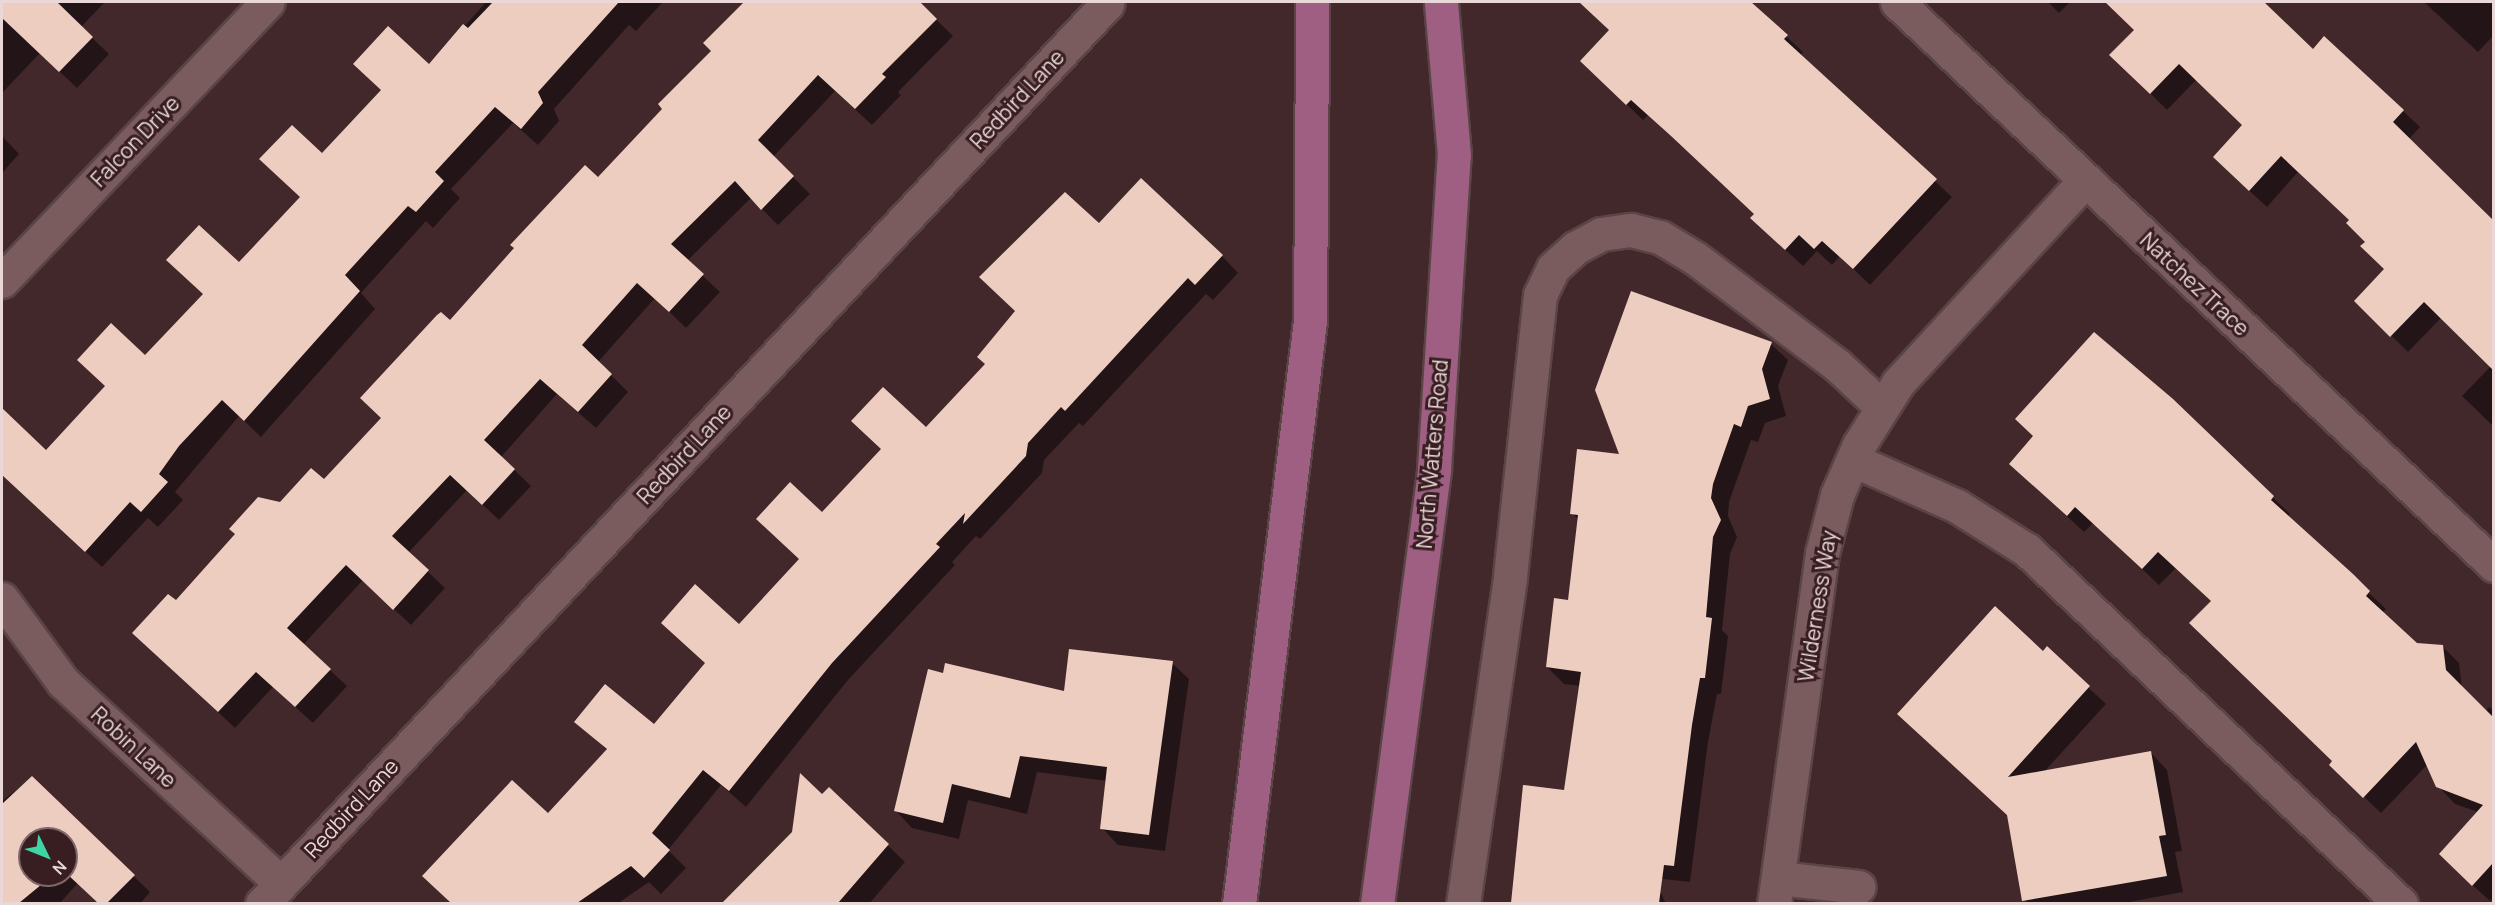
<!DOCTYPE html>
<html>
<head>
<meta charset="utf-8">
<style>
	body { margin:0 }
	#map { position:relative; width:2495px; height:905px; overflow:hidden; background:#43282b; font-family:Manrope,sans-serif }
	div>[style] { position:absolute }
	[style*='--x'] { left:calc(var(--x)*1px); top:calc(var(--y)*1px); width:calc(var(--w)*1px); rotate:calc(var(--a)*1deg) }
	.shadow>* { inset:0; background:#0007 }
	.building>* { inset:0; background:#edcdc0 }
	.roads { filter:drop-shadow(2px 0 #5a4446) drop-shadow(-2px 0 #5a4446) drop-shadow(0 2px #5a4446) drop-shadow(0 -2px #5a4446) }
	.minor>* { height:33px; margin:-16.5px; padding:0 16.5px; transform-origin:16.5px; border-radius:16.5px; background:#7a5b5e }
	.major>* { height:33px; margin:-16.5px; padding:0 16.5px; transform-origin:16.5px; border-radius:16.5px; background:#9f5f82 }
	span { translate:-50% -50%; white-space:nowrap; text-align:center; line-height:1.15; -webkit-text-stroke:6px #381e21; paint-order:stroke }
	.street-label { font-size:21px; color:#ead8d9 }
	.frame { position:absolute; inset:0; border:3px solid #ead8d9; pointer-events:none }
	.north { position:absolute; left:18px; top:827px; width:60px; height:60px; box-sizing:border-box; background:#381e21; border:2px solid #7f686b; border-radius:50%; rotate:133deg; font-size:16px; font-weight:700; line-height:24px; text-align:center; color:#ead8d9 }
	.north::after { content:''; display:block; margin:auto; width:21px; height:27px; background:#3ed4a3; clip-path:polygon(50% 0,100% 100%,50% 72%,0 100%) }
</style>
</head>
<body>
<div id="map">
	<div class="shadow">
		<i style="clip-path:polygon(2px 2px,105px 2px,81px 27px,109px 54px,77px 88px,40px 53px,2px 93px)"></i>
		<i style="clip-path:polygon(486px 2px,663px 2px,636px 31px,629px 25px,554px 109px,559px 121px,538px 145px,513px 123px,451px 189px,460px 198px,433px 228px,426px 221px,361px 293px,375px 309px,261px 437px,239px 416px,175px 492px,183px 500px,158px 527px,148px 518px,102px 567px,2px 474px,2px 435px,14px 422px,47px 452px,240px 264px,302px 198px,322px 155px,429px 66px)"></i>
		<i style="clip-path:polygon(747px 2px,918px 2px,953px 36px,898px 92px,901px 95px,872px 125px,835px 91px,773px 157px,810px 194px,778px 225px,751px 198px,687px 261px,720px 292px,686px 328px,655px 298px,598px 362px,628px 392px,596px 428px,557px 394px,501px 457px,531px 486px,499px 520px,467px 490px,408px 553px,445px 588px,411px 625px,363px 580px,303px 645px,347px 686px,313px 723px,273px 687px,235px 728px,150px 649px,176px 602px,280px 503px,324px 482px,383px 418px,450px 322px,598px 179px,664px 109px,713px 51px,705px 43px)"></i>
		<i style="clip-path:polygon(1581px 2px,1750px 2px,1803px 52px,1800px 56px,1952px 197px,1870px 285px,1840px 256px,1832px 265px,1817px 251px,1803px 266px,1769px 235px,1756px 215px,1648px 115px,1643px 120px,1599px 78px,1611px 30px)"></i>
		<i style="clip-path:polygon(2048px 2px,2070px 2px,2059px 13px)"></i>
		<i style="clip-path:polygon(2106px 2px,2263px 2px,2313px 51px,2325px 38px,2420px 127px,2408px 140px,2494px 222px,2494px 427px,2462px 396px,2491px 366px,2441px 318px,2408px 352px,2356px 301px,2386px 270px,2350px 220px,2298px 172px,2267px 207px,2231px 174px,2244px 125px,2197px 79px,2167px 110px,2112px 55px,2136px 30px)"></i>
		<i style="clip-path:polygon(2424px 2px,2494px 2px,2494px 35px,2478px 52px)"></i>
		<i style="clip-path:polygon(2px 136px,19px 154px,2px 173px)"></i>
		<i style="clip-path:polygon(1099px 225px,1222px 256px,1238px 273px,1213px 300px,1206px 294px,1083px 426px,1079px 423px,1044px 460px,1042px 473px,980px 539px,976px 536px,952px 562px,955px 565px,848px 680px,746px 807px,721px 785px,668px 850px,686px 868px,661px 894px,649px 882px,617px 904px,452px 904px,441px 893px,548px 815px,608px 751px,576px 721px,654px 726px,800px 560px,822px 515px,926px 429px,987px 364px)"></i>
		<i style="clip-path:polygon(1771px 344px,1788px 360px,1778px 386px,1786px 416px,1765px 423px,1758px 442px,1751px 440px,1729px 502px,1728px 516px,1737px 537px,1730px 554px,1722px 630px,1728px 636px,1721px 694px,1717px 694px,1708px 742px,1690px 882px,1654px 878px,1666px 904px,1512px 904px,1524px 787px,1565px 792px,1581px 686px,1564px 684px,1547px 667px,1570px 601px,1579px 520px,1572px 513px,1621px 456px)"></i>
		<i style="clip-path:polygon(2172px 400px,2290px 514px,2287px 517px,2386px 609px,2382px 613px,2416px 645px,2442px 646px,2459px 663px,2462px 688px,2486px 711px,2489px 707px,2494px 711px,2494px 897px,2490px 901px,2457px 871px,2478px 812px,2455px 804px,2438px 786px,2428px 764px,2381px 813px,2347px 781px,2212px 602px,2176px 568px,2159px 585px,2093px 523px,2084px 532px,2027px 480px)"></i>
		<i style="clip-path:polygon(2047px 649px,2106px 704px,2044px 772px,2151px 753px,2167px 770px,2182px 851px,2175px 852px,2183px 892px,2119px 904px,2027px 904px,2009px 816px,1916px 730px)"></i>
		<i style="clip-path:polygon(1172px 663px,1189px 679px,1165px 851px,1118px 845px,1102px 828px,1107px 781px,1037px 772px,1027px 814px,968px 800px,959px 839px,912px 828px,896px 811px,1066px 693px)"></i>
		<i style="clip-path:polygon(evenodd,32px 778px,150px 892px,140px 904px,99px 904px,78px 883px,59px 904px,2px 904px,2px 801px,32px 778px,30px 839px,66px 839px,66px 875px,30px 875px,30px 839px)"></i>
		<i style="clip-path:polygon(829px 789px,905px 862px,869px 904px,719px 904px,726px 901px,793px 833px)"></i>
	</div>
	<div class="building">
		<i style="clip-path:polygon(2px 2px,57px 2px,93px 37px,59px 72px,2px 18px)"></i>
		<i style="clip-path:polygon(493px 2px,619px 2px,538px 92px,543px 103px,521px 129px,495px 107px,435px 172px,444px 181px,416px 212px,408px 206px,345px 275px,360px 291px,244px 421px,222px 400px,179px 446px,159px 474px,168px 482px,141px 512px,130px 502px,85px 552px,2px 475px,2px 408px,46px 450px,105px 386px,77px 360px,111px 323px,145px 355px,203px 294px,166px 260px,199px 225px,239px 262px,300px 197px,259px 159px,292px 125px,322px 153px,381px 90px,353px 64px,388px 26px,429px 64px,463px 24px,468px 28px)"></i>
		<i style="clip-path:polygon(744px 2px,920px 2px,937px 19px,882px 74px,886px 77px,855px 109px,818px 75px,758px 140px,794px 176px,761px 210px,735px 181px,671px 244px,704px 274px,669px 312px,637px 283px,582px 345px,612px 374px,578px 412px,540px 379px,484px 440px,515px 469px,482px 505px,450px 475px,392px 536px,429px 570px,393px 610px,346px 565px,287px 628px,331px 669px,295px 707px,256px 672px,218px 712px,132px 633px,168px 594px,176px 600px,235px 534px,229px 529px,258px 497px,280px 502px,311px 468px,324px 479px,381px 418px,360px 398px,437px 315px,441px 312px,450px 320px,514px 248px,510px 245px,585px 165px,598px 177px,662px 109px,658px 104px,711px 51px,703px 43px)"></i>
		<i style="clip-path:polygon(1579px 2px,1751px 2px,1788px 35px,1784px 39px,1937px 179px,1853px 269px,1822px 241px,1814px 249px,1799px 235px,1785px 250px,1750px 218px,1754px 214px,1671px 136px,1631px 100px,1626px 105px,1580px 61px,1609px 30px)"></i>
		<i style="clip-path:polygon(2105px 2px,2264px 2px,2313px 49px,2324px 36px,2404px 110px,2393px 122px,2493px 220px,2493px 370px,2424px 302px,2390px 337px,2354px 301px,2384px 269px,2360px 246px,2365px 242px,2346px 223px,2349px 220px,2281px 156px,2249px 191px,2213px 157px,2242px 125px,2179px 64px,2150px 94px,2109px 55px,2134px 30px)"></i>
		<i style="clip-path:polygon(1141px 178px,1223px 255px,1195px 285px,1188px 278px,1065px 411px,1061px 407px,1028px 443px,1026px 456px,963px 524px,965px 513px,936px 544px,940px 547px,832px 663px,729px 791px,703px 770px,652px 833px,670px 850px,644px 878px,631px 866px,577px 903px,451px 903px,422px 876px,512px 780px,548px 813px,607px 749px,574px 722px,605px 684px,654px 724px,705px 663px,661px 623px,695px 584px,739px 624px,799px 559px,756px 519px,790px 482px,822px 512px,881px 449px,851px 421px,883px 387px,926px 427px,985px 364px,977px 357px,1015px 311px,979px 277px,1065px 192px,1099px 223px)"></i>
		<i style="clip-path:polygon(1631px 291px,1772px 342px,1762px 369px,1770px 399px,1748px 406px,1741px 427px,1734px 424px,1713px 484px,1711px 498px,1721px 520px,1713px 537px,1706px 617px,1712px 618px,1705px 678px,1700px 678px,1692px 725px,1674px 866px,1664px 865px,1659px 903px,1511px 903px,1523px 785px,1564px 790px,1581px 672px,1546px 667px,1554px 598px,1568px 600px,1578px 515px,1570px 514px,1577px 449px,1619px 454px,1595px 390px)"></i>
		<i style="clip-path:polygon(2094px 332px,2173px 399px,2274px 496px,2271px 500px,2353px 574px,2370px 591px,2366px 596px,2417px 643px,2443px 645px,2446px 670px,2493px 717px,2493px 863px,2472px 886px,2439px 854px,2483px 805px,2436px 787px,2416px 742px,2363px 798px,2329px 765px,2332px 761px,2189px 623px,2211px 601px,2158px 552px,2142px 569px,2075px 507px,2067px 516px,2009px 464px,2033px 436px,2015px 419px)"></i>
		<i style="clip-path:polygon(1995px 606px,2043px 651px,2047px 646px,2090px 686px,2008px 777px,2151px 751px,2166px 835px,2159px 836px,2167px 876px,2022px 901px,2007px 815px,1897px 714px)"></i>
		<i style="clip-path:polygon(1069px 649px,1173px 661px,1149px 835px,1100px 829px,1107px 767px,1020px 756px,1010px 798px,952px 784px,943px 823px,894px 811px,928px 669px,943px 673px,945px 663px,1064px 691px)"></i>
		<i style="clip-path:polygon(800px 773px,822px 794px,829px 787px,889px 844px,838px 903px,722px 903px,792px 832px)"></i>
		<i style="clip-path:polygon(32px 776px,135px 875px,107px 903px,98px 903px,66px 873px,66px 839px,30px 839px,30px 875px,53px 875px,19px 903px,2px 903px,2px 804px)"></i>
	</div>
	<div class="roads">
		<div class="minor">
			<i style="--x:1897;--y:2;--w:821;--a:43.32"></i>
			<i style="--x:2;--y:281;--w:385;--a:-46.4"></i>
			<i style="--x:1853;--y:460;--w:114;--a:23.9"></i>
			<i style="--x:1957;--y:506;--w:83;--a:32.2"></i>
			<i style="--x:2027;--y:550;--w:515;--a:43.43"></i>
			<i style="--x:2;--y:599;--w:103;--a:53.7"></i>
			<i style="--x:63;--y:682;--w:297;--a:42.7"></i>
			<i style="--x:1778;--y:878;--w:81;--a:6.3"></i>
			<i style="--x:262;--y:904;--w:1235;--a:-46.81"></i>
			<i style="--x:1463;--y:904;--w:331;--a:-81.8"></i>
			<i style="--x:1510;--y:576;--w:283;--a:-83.9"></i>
			<i style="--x:1540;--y:295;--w:30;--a:-64"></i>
			<i style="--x:1553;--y:268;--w:30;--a:-42"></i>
			<i style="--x:1575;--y:248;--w:30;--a:-28"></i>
			<i style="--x:1601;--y:234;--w:30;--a:-8"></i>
			<i style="--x:1631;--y:230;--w:30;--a:14"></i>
			<i style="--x:1660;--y:237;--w:41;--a:31"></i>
			<i style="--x:1695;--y:258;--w:178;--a:37"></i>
			<i style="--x:1837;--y:365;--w:60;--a:43"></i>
			<i style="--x:1774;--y:904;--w:354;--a:-82.2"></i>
			<i style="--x:1822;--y:553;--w:60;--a:-75.5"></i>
			<i style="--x:1837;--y:495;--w:55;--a:-66.3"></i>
			<i style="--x:1859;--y:445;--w:73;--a:-57.8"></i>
			<i style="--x:1898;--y:383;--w:276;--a:-47.3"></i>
		</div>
		<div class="major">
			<i style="--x:1239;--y:904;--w:587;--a:-83.06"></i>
			<i style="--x:1310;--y:321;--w:319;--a:-89.6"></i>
			<i style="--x:1377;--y:904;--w:439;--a:-82.5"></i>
			<i style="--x:1434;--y:469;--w:315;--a:-86.4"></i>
			<i style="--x:1454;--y:155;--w:154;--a:-94.9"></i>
		</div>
	</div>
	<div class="street-label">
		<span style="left:1017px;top:99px;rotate:-47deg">Redbird Lane</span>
		<span style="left:135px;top:141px;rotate:-46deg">Falcon Drive</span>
		<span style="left:2195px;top:284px;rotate:43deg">Natchez Trace</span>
		<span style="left:684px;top:454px;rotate:-47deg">Redbird Lane</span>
		<span style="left:1432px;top:454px;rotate:-85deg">North Watters Road</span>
		<span style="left:1817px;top:606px;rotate:-81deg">Wilderness Way</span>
		<span style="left:134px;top:747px;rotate:43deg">Robin Lane</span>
		<span style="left:351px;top:808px;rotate:-47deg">Redbird Lane</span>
	</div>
	<div class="frame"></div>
	<div class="north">N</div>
</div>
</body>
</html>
